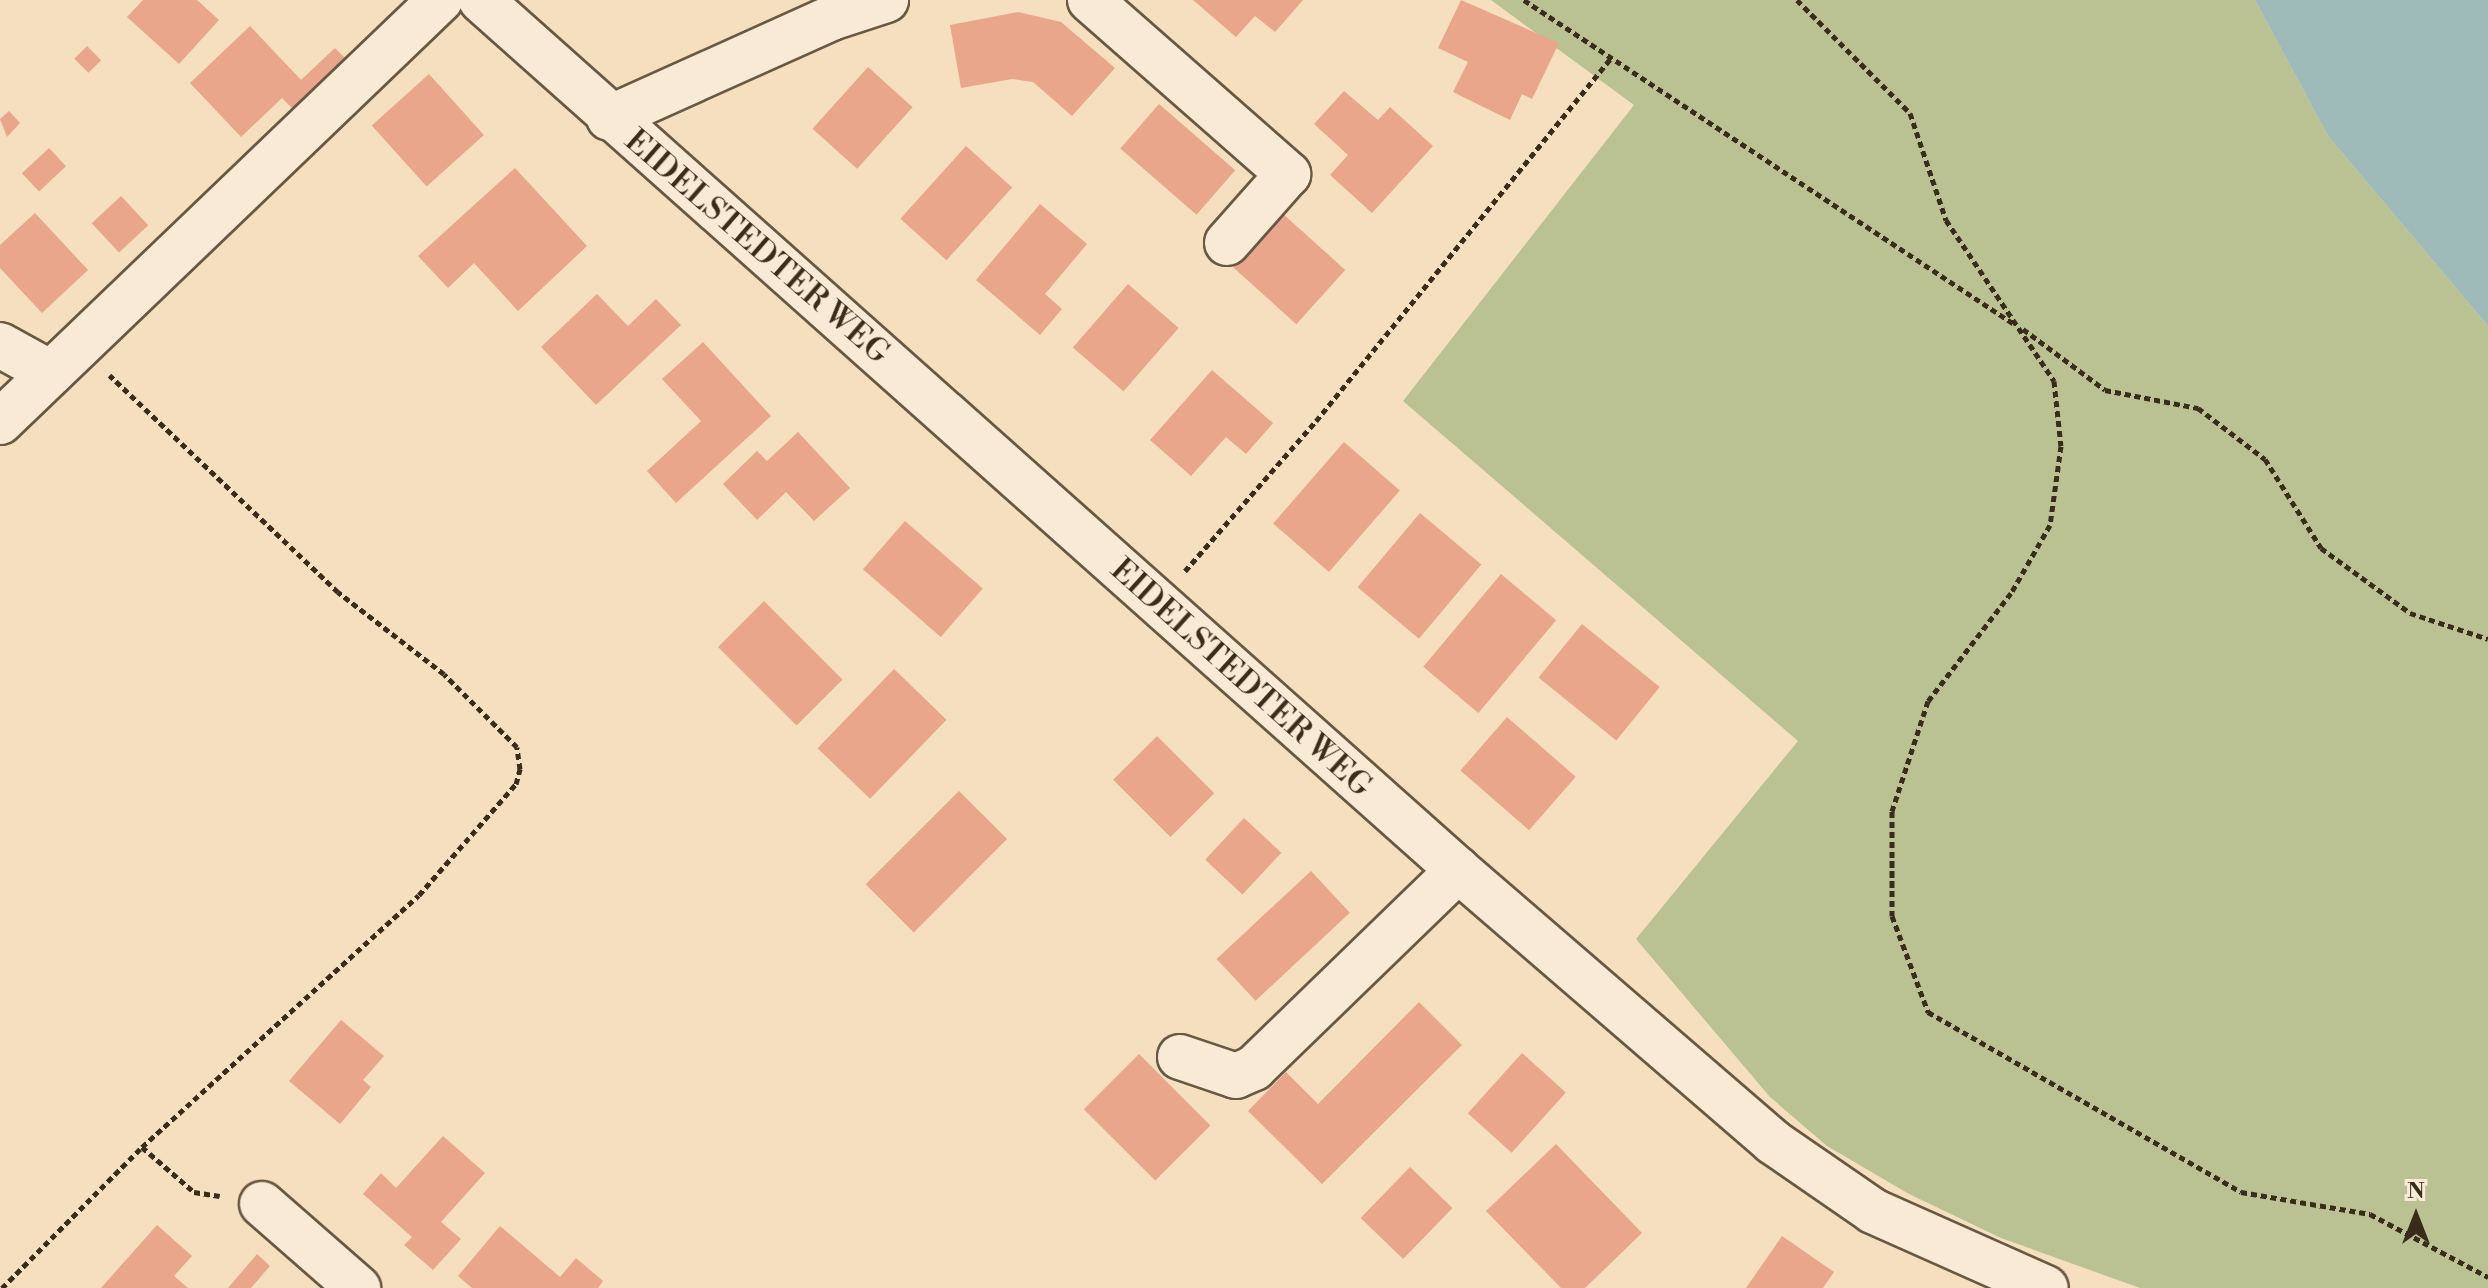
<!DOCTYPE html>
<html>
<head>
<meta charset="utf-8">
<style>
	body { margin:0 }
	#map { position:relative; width:2488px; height:1288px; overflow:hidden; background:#f5dfbe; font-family:"Libre Bodoni",serif }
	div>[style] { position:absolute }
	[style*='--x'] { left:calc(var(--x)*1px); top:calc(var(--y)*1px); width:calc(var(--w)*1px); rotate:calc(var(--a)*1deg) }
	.green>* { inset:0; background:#bac293 }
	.water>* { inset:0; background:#9ebbb9 }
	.building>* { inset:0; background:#e9a68a; transform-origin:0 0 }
	.path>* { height:5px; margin-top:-2.5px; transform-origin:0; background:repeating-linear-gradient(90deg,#392c1a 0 6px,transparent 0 10px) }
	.roads { filter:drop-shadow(2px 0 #685943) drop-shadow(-2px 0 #685943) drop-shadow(0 2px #685943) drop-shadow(0 -2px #685943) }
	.minor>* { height:44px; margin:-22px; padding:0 22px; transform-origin:22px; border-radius:22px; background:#f8ead5 }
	span { translate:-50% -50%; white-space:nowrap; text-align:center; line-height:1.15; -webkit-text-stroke:6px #f8ead5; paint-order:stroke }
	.street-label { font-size:32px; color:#392c1a }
	.north { position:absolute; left:2376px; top:1176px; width:80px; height:80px; -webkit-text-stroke:6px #f8ead5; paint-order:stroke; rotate:0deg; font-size:22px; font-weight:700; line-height:32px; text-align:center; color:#392c1a }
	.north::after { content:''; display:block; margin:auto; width:28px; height:36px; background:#392c1a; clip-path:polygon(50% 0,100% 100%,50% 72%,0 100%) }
</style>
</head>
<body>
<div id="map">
	<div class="green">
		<i style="clip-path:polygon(1491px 0,2255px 0,2328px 136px,2488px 326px,2488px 1288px,2140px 1288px,2001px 1238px,1909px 1194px,1827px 1146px,1770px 1097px,1636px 939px,1798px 741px,1403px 401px,1634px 105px)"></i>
	</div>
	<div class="water">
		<i style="clip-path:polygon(2255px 0,2488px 0,2488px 326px,2328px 136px)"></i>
	</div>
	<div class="building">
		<i style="clip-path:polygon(143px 0,197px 0,219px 20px,179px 64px,127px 17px)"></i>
		<i style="clip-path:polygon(1193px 0,1303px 0,1275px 32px,1255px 16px,1236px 37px)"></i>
		<i style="clip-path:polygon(1461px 0,1559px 43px,1532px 99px,1522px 94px,1510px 120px,1453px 92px,1468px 62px,1438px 48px)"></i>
		<i style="clip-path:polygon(1018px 12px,1061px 22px,1115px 68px,1072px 116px,1033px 82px,1012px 79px,961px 88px,950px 25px)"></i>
		<i style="clip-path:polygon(250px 26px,301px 80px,335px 48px,349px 62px,296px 112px,282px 98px,241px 137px,190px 83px)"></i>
		<i style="left:87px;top:46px;width:20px;height:18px;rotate:45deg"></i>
		<i style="left:868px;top:67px;width:60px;height:83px;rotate:42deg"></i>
		<i style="left:429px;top:74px;width:82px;height:77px;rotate:48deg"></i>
		<i style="clip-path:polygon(1344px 91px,1378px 120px,1390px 107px,1433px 146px,1372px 213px,1330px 175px,1348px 155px,1314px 124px)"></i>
		<i style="left:1159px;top:104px;width:101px;height:59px;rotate:41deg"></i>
		<i style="clip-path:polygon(9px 111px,20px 123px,7px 137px,0 119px)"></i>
		<i style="left:966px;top:146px;width:62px;height:98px;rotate:42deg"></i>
		<i style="left:49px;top:148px;width:25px;height:37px;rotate:47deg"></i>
		<i style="clip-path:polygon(515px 168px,587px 246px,518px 311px,474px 263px,448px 288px,418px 256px)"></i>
		<i style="left:121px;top:196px;width:40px;height:40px;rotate:47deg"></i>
		<i style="clip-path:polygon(1040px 204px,1087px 244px,1045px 294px,1062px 309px,1040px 335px,976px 280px)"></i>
		<i style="clip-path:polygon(35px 213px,88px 270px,42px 313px,0 268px,0 245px)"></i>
		<i style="left:1282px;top:213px;width:85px;height:73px;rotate:42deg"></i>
		<i style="left:1128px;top:284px;width:67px;height:84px;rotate:41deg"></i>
		<i style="clip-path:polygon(597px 294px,628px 326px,656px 299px,681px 325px,596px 405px,541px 347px)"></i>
		<i style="clip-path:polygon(703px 342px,771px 416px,676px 503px,647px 471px,701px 421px,662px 379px)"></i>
		<i style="clip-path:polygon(1212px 370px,1273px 423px,1246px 454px,1226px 437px,1191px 476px,1150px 440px)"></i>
		<i style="clip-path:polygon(798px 432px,850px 488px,814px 521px,786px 492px,757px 520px,723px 484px,757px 451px,767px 461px)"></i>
		<i style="left:1344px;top:442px;width:74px;height:108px;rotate:41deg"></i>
		<i style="left:1420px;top:513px;width:80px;height:97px;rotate:40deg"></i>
		<i style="left:905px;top:521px;width:103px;height:64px;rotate:41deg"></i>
		<i style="left:1501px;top:574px;width:72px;height:121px;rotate:40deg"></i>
		<i style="left:764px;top:601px;width:111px;height:65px;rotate:45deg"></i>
		<i style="left:1582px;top:624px;width:100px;height:69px;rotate:39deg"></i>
		<i style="left:894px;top:669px;width:73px;height:110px;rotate:44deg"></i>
		<i style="left:1507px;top:717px;width:91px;height:71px;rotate:41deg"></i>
		<i style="left:1157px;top:736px;width:81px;height:62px;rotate:45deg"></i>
		<i style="left:959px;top:791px;width:68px;height:132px;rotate:45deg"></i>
		<i style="left:1244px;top:818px;width:51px;height:57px;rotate:43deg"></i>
		<i style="left:1311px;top:871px;width:57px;height:129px;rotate:47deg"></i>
		<i style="clip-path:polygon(1419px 1002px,1462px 1045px,1322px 1184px,1248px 1111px,1286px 1072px,1318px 1104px)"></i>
		<i style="clip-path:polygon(341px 1020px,384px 1056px,363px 1080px,371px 1087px,340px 1124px,289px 1081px)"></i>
		<i style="left:1522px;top:1053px;width:59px;height:81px;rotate:42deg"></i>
		<i style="left:1139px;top:1054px;width:101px;height:78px;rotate:45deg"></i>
		<i style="clip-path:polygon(443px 1136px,485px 1173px,441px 1222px,461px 1239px,433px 1270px,404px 1245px,412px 1237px,363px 1194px,381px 1173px,396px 1188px)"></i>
		<i style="clip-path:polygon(1556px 1144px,1642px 1233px,1585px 1288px,1561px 1288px,1486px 1211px)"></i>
		<i style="left:1410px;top:1167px;width:59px;height:71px;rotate:44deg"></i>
		<i style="clip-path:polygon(157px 1225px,192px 1256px,174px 1276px,188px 1288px,101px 1288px)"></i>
		<i style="clip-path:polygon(500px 1226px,560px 1277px,576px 1258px,603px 1281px,598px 1288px,472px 1288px,458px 1276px)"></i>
		<i style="clip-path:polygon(1782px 1236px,1834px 1272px,1823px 1288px,1746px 1288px)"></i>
		<i style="clip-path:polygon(257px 1254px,270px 1266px,251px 1288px,228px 1288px)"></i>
	</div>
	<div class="path">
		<i style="--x:1524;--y:0;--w:587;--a:33.47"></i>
		<i style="--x:1797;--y:0;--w:160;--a:45"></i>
		<i style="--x:1910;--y:113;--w:113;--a:71.4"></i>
		<i style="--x:1946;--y:220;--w:194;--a:56.1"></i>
		<i style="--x:2054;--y:381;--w:65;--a:83.9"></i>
		<i style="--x:2061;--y:446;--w:80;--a:97.9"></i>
		<i style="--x:2050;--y:525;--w:78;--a:119.8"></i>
		<i style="--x:2011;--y:593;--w:136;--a:127.5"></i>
		<i style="--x:1928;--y:701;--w:116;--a:108.1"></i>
		<i style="--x:1892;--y:811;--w:105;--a:90"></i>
		<i style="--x:1892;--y:916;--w:103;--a:69.4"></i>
		<i style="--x:1928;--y:1012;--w:361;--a:29.9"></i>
		<i style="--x:2241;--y:1192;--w:131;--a:9.7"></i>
		<i style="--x:2370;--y:1214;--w:134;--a:28.1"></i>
		<i style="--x:2023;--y:329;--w:102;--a:36.6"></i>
		<i style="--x:2105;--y:390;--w:95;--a:11"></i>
		<i style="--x:2198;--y:408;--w:84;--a:37.3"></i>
		<i style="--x:2265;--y:459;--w:105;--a:57.8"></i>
		<i style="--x:2321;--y:548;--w:110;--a:36.1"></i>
		<i style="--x:2410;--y:613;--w:82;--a:18.4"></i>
		<i style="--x:1185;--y:571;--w:199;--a:-48.9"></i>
		<i style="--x:1316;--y:421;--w:468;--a:-50.9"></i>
		<i style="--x:142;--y:1147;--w:69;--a:40.9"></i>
		<i style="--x:194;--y:1192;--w:26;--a:9"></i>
		<i style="--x:2;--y:1288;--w:199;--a:-45.2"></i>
		<i style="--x:142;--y:1147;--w:374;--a:-42.3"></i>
		<i style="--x:419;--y:895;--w:147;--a:-48.9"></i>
		<i style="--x:516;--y:784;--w:16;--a:-75"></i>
		<i style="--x:520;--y:769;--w:22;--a:-98"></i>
		<i style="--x:517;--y:747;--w:103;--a:-135"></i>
		<i style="--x:444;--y:674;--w:134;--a:-142.3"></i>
		<i style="--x:338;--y:592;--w:315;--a:-136.5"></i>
	</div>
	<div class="roads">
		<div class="minor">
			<i style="--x:481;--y:0;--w:1308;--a:41.68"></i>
			<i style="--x:1458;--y:870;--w:416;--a:40.8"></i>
			<i style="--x:1773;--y:1142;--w:121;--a:34.6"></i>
			<i style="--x:1873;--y:1211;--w:189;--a:24"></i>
			<i style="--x:1090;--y:0;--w:264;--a:41.3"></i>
			<i style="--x:1288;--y:174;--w:92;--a:131.5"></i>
			<i style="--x:609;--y:118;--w:243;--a:-24.2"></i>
			<i style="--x:831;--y:18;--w:58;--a:-18.1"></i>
			<i style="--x:0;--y:345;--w:58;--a:28.8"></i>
			<i style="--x:0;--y:422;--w:610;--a:-43.8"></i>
			<i style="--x:1180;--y:1057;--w:59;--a:18.7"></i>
			<i style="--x:1236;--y:1076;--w:20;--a:-24"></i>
			<i style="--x:1254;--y:1068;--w:284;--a:-44.1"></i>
			<i style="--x:262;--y:1204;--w:128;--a:41.2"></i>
		</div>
	</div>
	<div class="street-label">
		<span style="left:757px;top:247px;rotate:41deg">EIDELSTEDTER WEG</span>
		<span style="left:1241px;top:678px;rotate:42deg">EIDELSTEDTER WEG</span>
	</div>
	<div class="north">N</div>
</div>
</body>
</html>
